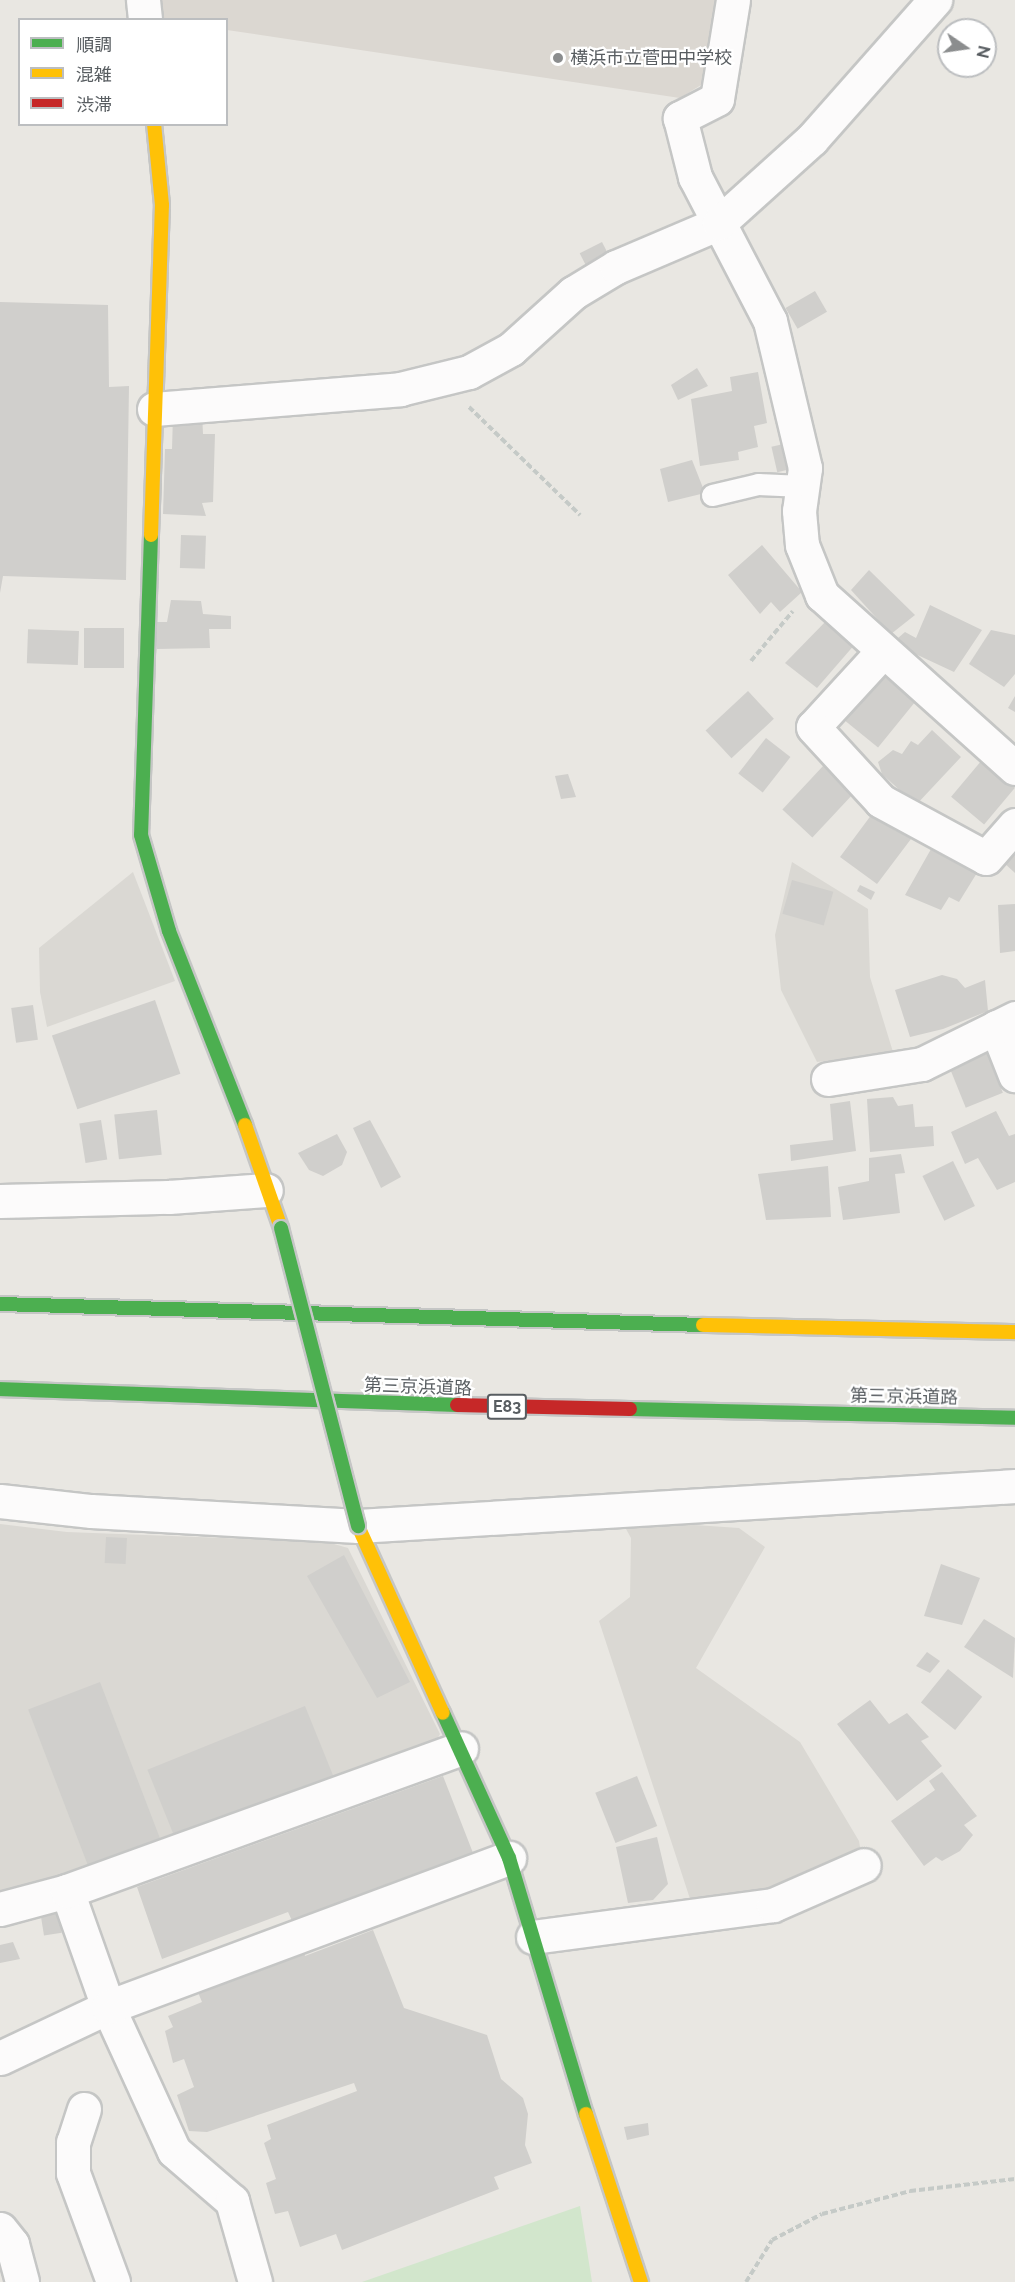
<!DOCTYPE html>
<html>
<head>
<meta charset="utf-8">
<style>
	body { margin:0 }
	#map { position:relative; width:1015px; height:2282px; overflow:hidden; background:#e9e7e2; font-family:Raleway,"Noto Sans JP",sans-serif }
	div>[style] { position:absolute }
	[style*='--x'] { left:calc(var(--x)*1px); top:calc(var(--y)*1px); width:calc(var(--w)*1px); rotate:calc(var(--a)*1deg) }
	.industrial>* { inset:0; background:#dad8d3 }
	.education>* { inset:0; background:#dbd7d1 }
	.green>* { inset:0; background:#d2e6cc }
	.building>* { inset:0; background:#d0cfcc; transform-origin:0 0 }
	.path>* { height:4px; margin-top:-2px; transform-origin:0; background:repeating-linear-gradient(90deg,#c5cac7 0 6px,transparent 0 9px) }
	.roads { filter:drop-shadow(2px 0 #c5c6c5) drop-shadow(-2px 0 #c5c6c5) drop-shadow(0 2px #c5c6c5) drop-shadow(0 -2px #c5c6c5) }
	.lane>* { height:21px; margin:-10.5px; padding:0 10.5px; transform-origin:10.5px; border-radius:10.5px; background:#fcfbfb }
	.street>* { height:33px; margin:-16.5px; padding:0 16.5px; transform-origin:16.5px; border-radius:16.5px; background:#fcfbfb }
	.fast>* { height:14px; margin:-7px; padding:0 7px; transform-origin:7px; border-radius:7px; background:#4caf50 }
	.slow>* { height:14px; margin:-7px; padding:0 7px; transform-origin:7px; border-radius:7px; background:#ffc107 }
	.jam>* { height:14px; margin:-7px; padding:0 7px; transform-origin:7px; border-radius:7px; background:#c62828 }
	.bridges { filter:drop-shadow(2px 0 #c6c6c6) drop-shadow(-2px 0 #c6c6c6) drop-shadow(0 2px #c6c6c6) drop-shadow(0 -2px #c6c6c6) }
	.fast-bridge>* { height:14px; margin:-7px; padding:0 7px; transform-origin:7px; border-radius:7px; background:#4caf50 }
	.dots>* { width:16px; height:16px; translate:-50% -50%; box-sizing:border-box; border:3px solid #fff; border-radius:50% }
	span { translate:-50% -50%; white-space:nowrap; text-align:center; line-height:1.15; -webkit-text-stroke:4.5px #fff; paint-order:stroke }
	.shield-label span { padding:2px 4px; background:#fff; border:2px solid; border-radius:4px; -webkit-text-stroke-width:0 }
	.shield-label { font-size:16px; color:#585d61; font-weight:700 }
	.poi-label { font-size:18px; color:#585d61 }
	.left { translate:0 -50%; text-align:left }
	.street-label { font-size:18px; color:#585d61 }
	.legend { position:absolute; left:18px; top:18px; width:210px; height:108px; box-sizing:border-box; background:#fff; border:2px solid #bcbec0; margin:0; padding:8px 10px; list-style:none; font-size:18px; color:#585d61 }
	.legend li { display:flex; align-items:center; gap:12px; height:30px }
	.legend b { width:30px; border:2px solid #bcbec0 }
	.north { position:absolute; left:937px; top:18px; width:60px; height:60px; box-sizing:border-box; background:#fff; border:2px solid #bcbec0; border-radius:50%; rotate:103deg; font-size:16px; font-weight:700; line-height:24px; text-align:center; color:#585d61 }
	.north::after { content:''; display:block; margin:auto; width:21px; height:27px; background:#8b8d8e; clip-path:polygon(50% 0,100% 100%,50% 72%,0 100%) }
</style>
</head>
<body>
<div id="map">
	<div class="industrial">
		<i style="clip-path:polygon(792px 862px,868px 909px,870px 977px,893px 1052px,817px 1062px,781px 990px,775px 935px)"></i>
		<i style="clip-path:polygon(133px 872px,175px 981px,47px 1027px,40px 992px,39px 948px)"></i>
		<i style="clip-path:polygon(621px 1520px,739px 1528px,765px 1547px,696px 1668px,800px 1742px,859px 1841px,862px 1860px,770px 1900px,693px 1908px,599px 1621px,630px 1597px,631px 1538px)"></i>
		<i style="clip-path:polygon(0 1524px,67px 1532px,327px 1542px,348px 1548px,440px 1734px,432px 1749px,0 1900px)"></i>
	</div>
	<div class="education">
		<i style="clip-path:polygon(155px 0,721px 0,701px 85px,680px 98px,227px 30px,226px 20px,156px 19px)"></i>
	</div>
	<div class="green">
		<i style="clip-path:polygon(580px 2206px,592px 2282px,362px 2282px)"></i>
	</div>
	<div class="building">
		<i style="left:602px;top:242px;width:16px;height:25px;rotate:63deg"></i>
		<i style="left:815px;top:291px;width:24px;height:34px;rotate:60deg"></i>
		<i style="clip-path:polygon(0 302px,108px 305px,109px 387px,129px 386px,126px 580px,3px 576px,0 593px)"></i>
		<i style="clip-path:polygon(697px 368px,708px 386px,678px 400px,671px 385px)"></i>
		<i style="clip-path:polygon(758px 372px,767px 423px,754px 426px,758px 447px,738px 452px,739px 460px,700px 466px,691px 399px,732px 391px,730px 377px)"></i>
		<i style="clip-path:polygon(202px 413px,203px 434px,215px 434px,213px 502px,202px 503px,206px 516px,163px 514px,165px 449px,172px 449px,173px 415px)"></i>
		<i style="left:788px;top:443px;width:26px;height:17px;rotate:77deg"></i>
		<i style="clip-path:polygon(692px 460px,705px 493px,668px 502px,660px 469px)"></i>
		<i style="left:181px;top:535px;width:25px;height:33px;rotate:2deg"></i>
		<i style="clip-path:polygon(762px 545px,802px 592px,780px 612px,771px 602px,760px 614px,728px 575px)"></i>
		<i style="clip-path:polygon(869px 570px,915px 615px,891px 634px,851px 590px)"></i>
		<i style="clip-path:polygon(171px 600px,201px 601px,203px 614px,231px 616px,231px 629px,209px 629px,210px 648px,157px 649px,156px 622px,167px 622px)"></i>
		<i style="clip-path:polygon(930px 605px,982px 630px,954px 672px,909px 651px,898px 638px,905px 632px,916px 638px)"></i>
		<i style="clip-path:polygon(829px 618px,856px 643px,817px 688px,785px 663px)"></i>
		<i style="left:84px;top:628px;width:40px;height:40px"></i>
		<i style="clip-path:polygon(991px 630px,1015px 635px,1015px 674px,1004px 687px,969px 664px)"></i>
		<i style="left:79px;top:631px;width:34px;height:51px;rotate:92deg"></i>
		<i style="left:881px;top:674px;width:44px;height:59px;rotate:39deg"></i>
		<i style="left:748px;top:691px;width:38px;height:58px;rotate:47deg"></i>
		<i style="clip-path:polygon(1015px 696px,1015px 712px,1008px 708px)"></i>
		<i style="clip-path:polygon(932px 730px,961px 757px,916px 805px,882px 774px,878px 762px,893px 750px,902px 754px,911px 741px,918px 745px)"></i>
		<i style="left:766px;top:738px;width:31px;height:45px;rotate:38deg"></i>
		<i style="left:982px;top:760px;width:43px;height:48px;rotate:40deg"></i>
		<i style="left:824px;top:765px;width:41px;height:61px;rotate:43deg"></i>
		<i style="clip-path:polygon(568px 774px,576px 797px,561px 799px,555px 776px)"></i>
		<i style="clip-path:polygon(872px 814px,896px 831px,901px 824px,914px 835px,877px 884px,840px 857px)"></i>
		<i style="clip-path:polygon(935px 842px,980px 868px,959px 902px,949px 897px,941px 910px,905px 895px)"></i>
		<i style="clip-path:polygon(1015px 849px,1015px 873px,1003px 862px)"></i>
		<i style="left:792px;top:880px;width:43px;height:35px;rotate:16deg"></i>
		<i style="clip-path:polygon(860px 885px,875px 892px,871px 900px,857px 891px)"></i>
		<i style="clip-path:polygon(1015px 904px,1015px 951px,1000px 953px,998px 905px)"></i>
		<i style="clip-path:polygon(942px 975px,957px 979px,965px 988px,985px 980px,988px 1011px,943px 1029px,910px 1037px,895px 990px)"></i>
		<i style="left:155px;top:1000px;width:78px;height:109px;rotate:71deg"></i>
		<i style="left:33px;top:1005px;width:35px;height:22px;rotate:82deg"></i>
		<i style="left:986px;top:1051px;width:45px;height:40px;rotate:68deg"></i>
		<i style="clip-path:polygon(893px 1097px,898px 1106px,913px 1104px,915px 1127px,933px 1126px,934px 1146px,870px 1152px,867px 1099px)"></i>
		<i style="clip-path:polygon(850px 1101px,856px 1151px,791px 1161px,790px 1145px,833px 1140px,830px 1104px)"></i>
		<i style="left:157px;top:1110px;width:45px;height:43px;rotate:84deg"></i>
		<i style="clip-path:polygon(996px 1111px,1009px 1136px,1015px 1134px,1015px 1182px,997px 1190px,978px 1158px,965px 1164px,951px 1132px)"></i>
		<i style="left:101px;top:1120px;width:40px;height:22px;rotate:81deg"></i>
		<i style="clip-path:polygon(370px 1120px,401px 1177px,381px 1188px,353px 1128px)"></i>
		<i style="clip-path:polygon(337px 1134px,347px 1152px,342px 1165px,323px 1176px,309px 1170px,298px 1153px)"></i>
		<i style="clip-path:polygon(901px 1154px,905px 1173px,895px 1174px,900px 1213px,843px 1220px,838px 1187px,869px 1181px,869px 1158px)"></i>
		<i style="left:953px;top:1161px;width:50px;height:34px;rotate:64deg"></i>
		<i style="clip-path:polygon(828px 1166px,831px 1217px,766px 1220px,758px 1174px)"></i>
		<i style="left:106px;top:1537px;width:21px;height:26px;rotate:3deg"></i>
		<i style="clip-path:polygon(344px 1555px,410px 1682px,377px 1698px,307px 1576px)"></i>
		<i style="clip-path:polygon(941px 1564px,980px 1578px,962px 1625px,924px 1616px)"></i>
		<i style="clip-path:polygon(984px 1619px,1015px 1638px,1013px 1678px,964px 1647px)"></i>
		<i style="clip-path:polygon(927px 1652px,940px 1661px,930px 1673px,916px 1666px)"></i>
		<i style="left:948px;top:1669px;width:44px;height:43px;rotate:39deg"></i>
		<i style="left:100px;top:1682px;width:171px;height:77px;rotate:69deg"></i>
		<i style="clip-path:polygon(870px 1700px,889px 1724px,907px 1713px,929px 1737px,921px 1741px,942px 1766px,897px 1801px,837px 1724px)"></i>
		<i style="left:305px;top:1706px;width:79px;height:170px;rotate:68deg"></i>
		<i style="clip-path:polygon(942px 1772px,977px 1816px,964px 1825px,973px 1835px,960px 1851px,942px 1861px,936px 1857px,924px 1866px,891px 1821px,935px 1790px,929px 1781px)"></i>
		<i style="clip-path:polygon(443px 1776px,475px 1858px,294px 1925px,288px 1912px,162px 1959px,137px 1887px)"></i>
		<i style="left:637px;top:1776px;width:54px;height:45px;rotate:68deg"></i>
		<i style="clip-path:polygon(657px 1837px,668px 1884px,653px 1900px,628px 1903px,616px 1847px)"></i>
		<i style="left:58px;top:1909px;width:24px;height:18px;rotate:81deg"></i>
		<i style="clip-path:polygon(373px 1930px,404px 2008px,487px 2035px,501px 2079px,523px 2098px,528px 2114px,525px 2145px,532px 2163px,494px 2177px,499px 2189px,342px 2250px,336px 2234px,300px 2247px,288px 2211px,275px 2214px,266px 2183px,276px 2179px,264px 2143px,271px 2139px,267px 2125px,357px 2091px,354px 2083px,207px 2132px,189px 2131px,177px 2095px,194px 2087px,184px 2059px,173px 2063px,165px 2031px,173px 2027px,168px 2016px,202px 2002px,195px 1985px,304px 1946px,305px 1956px)"></i>
		<i style="clip-path:polygon(13px 1942px,20px 1959px,0 1963px,0 1945px)"></i>
		<i style="clip-path:polygon(648px 2123px,649px 2135px,627px 2140px,624px 2127px)"></i>
	</div>
	<div class="path">
		<i style="--x:469;--y:407;--w:155;--a:44.2"></i>
		<i style="--x:751;--y:661;--w:65;--a:-50"></i>
		<i style="--x:746;--y:2282;--w:49;--a:-58.2"></i>
		<i style="--x:772;--y:2240;--w:56;--a:-27.5"></i>
		<i style="--x:822;--y:2214;--w:91;--a:-14.6"></i>
		<i style="--x:910;--y:2191;--w:106;--a:-6.5"></i>
	</div>
	<div class="roads">
		<div class="lane">
			<i style="--x:712;--y:495;--w:47;--a:-13.4"></i>
			<i style="--x:758;--y:484;--w:44;--a:2.6"></i>
		</div>
		<div class="street">
			<i style="--x:143;--y:0;--w:20;--a:84"></i>
			<i style="--x:733;--y:0;--w:100;--a:99.2"></i>
			<i style="--x:717;--y:99;--w:42;--a:152.8"></i>
			<i style="--x:680;--y:118;--w:61;--a:75.7"></i>
			<i style="--x:695;--y:177;--w:162;--a:62.5"></i>
			<i style="--x:770;--y:321;--w:151;--a:76.6"></i>
			<i style="--x:805;--y:468;--w:43;--a:97.9"></i>
			<i style="--x:799;--y:511;--w:34;--a:85"></i>
			<i style="--x:802;--y:545;--w:54;--a:68.2"></i>
			<i style="--x:822;--y:595;--w:259;--a:41.9"></i>
			<i style="--x:154;--y:409;--w:247;--a:-4.6"></i>
			<i style="--x:400;--y:389;--w:71;--a:-13.8"></i>
			<i style="--x:469;--y:372;--w:48;--a:-28.7"></i>
			<i style="--x:511;--y:349;--w:84;--a:-42.1"></i>
			<i style="--x:573;--y:293;--w:50;--a:-31.2"></i>
			<i style="--x:616;--y:267;--w:112;--a:-23.1"></i>
			<i style="--x:719;--y:223;--w:125;--a:-42.1"></i>
			<i style="--x:812;--y:139;--w:186;--a:-48.5"></i>
			<i style="--x:883;--y:651;--w:103;--a:132.6"></i>
			<i style="--x:813;--y:727;--w:100;--a:47.4"></i>
			<i style="--x:881;--y:801;--w:119;--a:28.5"></i>
			<i style="--x:986;--y:858;--w:44;--a:-48.7"></i>
			<i style="--x:996;--y:1027;--w:52;--a:68.4"></i>
			<i style="--x:828;--y:1079;--w:95;--a:-9.1"></i>
			<i style="--x:922;--y:1064;--w:104;--a:-26.3"></i>
			<i style="--x:0;--y:1201;--w:169;--a:-1.4"></i>
			<i style="--x:169;--y:1197;--w:97;--a:-4.1"></i>
			<i style="--x:0;--y:1501;--w:92;--a:6.3"></i>
			<i style="--x:91;--y:1511;--w:267;--a:3.2"></i>
			<i style="--x:358;--y:1526;--w:658;--a:-3.48"></i>
			<i style="--x:67;--y:1891;--w:123;--a:70.5"></i>
			<i style="--x:108;--y:2007;--w:158;--a:65.4"></i>
			<i style="--x:174;--y:2151;--w:77;--a:40.8"></i>
			<i style="--x:232;--y:2201;--w:84;--a:74.1"></i>
			<i style="--x:0;--y:1909;--w:69;--a:-15"></i>
			<i style="--x:67;--y:1891;--w:419;--a:-19.9"></i>
			<i style="--x:533;--y:1937;--w:242;--a:-7.6"></i>
			<i style="--x:773;--y:1905;--w:99;--a:-23.7"></i>
			<i style="--x:0;--y:2058;--w:119;--a:-25.3"></i>
			<i style="--x:108;--y:2007;--w:428;--a:-20.4"></i>
			<i style="--x:84;--y:2109;--w:35;--a:108"></i>
			<i style="--x:73;--y:2142;--w:31;--a:90"></i>
			<i style="--x:73;--y:2173;--w:116;--a:69.8"></i>
			<i style="--x:0;--y:2229;--w:19;--a:51"></i>
			<i style="--x:12;--y:2244;--w:39;--a:75"></i>
		</div>
		<div class="fast">
			<i style="--x:151;--y:535;--w:300;--a:91.9"></i>
			<i style="--x:141;--y:835;--w:100;--a:73.7"></i>
			<i style="--x:169;--y:931;--w:208;--a:68.6"></i>
			<i style="--x:0;--y:1304;--w:703;--a:1.71"></i>
			<i style="--x:0;--y:1389;--w:457;--a:2"></i>
			<i style="--x:630;--y:1409;--w:385;--a:1.3"></i>
			<i style="--x:443;--y:1713;--w:159;--a:65.5"></i>
			<i style="--x:509;--y:1858;--w:267;--a:73.3"></i>
		</div>
		<div class="slow">
			<i style="--x:151;--y:535;--w:330;--a:-88.1"></i>
			<i style="--x:162;--y:205;--w:81;--a:-95.6"></i>
			<i style="--x:245;--y:1125;--w:109;--a:70.7"></i>
			<i style="--x:703;--y:1325;--w:312;--a:1.3"></i>
			<i style="--x:358;--y:1526;--w:205;--a:65.6"></i>
			<i style="--x:586;--y:2114;--w:177;--a:71.9"></i>
		</div>
		<div class="jam">
			<i style="--x:457;--y:1405;--w:173;--a:1.3"></i>
		</div>
	</div>
	<div class="bridges">
		<div class="fast-bridge">
			<i style="--x:281;--y:1228;--w:308;--a:75.5"></i>
		</div>
	</div>
	<div class="dots">
		<i style="left:558px;top:58px;background:#8b8d8e"></i>
	</div>
	<div class="shield-label">
		<span style="left:507px;top:1407px">E83</span>
	</div>
	<div class="poi-label">
		<span class="left" style="left:570px;top:58px">横浜市立菅田中学校</span>
	</div>
	<div class="street-label">
		<span style="left:418px;top:1387px;rotate:2deg">第三京浜道路</span>
		<span style="left:904px;top:1397px;rotate:1deg">第三京浜道路</span>
	</div>
	<ul class="legend">
	<li><b style="height:8px;background:#4caf50"></b>順調</li>
	<li><b style="height:8px;background:#ffc107"></b>混雑</li>
	<li><b style="height:8px;background:#c62828"></b>渋滞</li>
	</ul>
	<div class="north">N</div>
</div>
</body>
</html>
